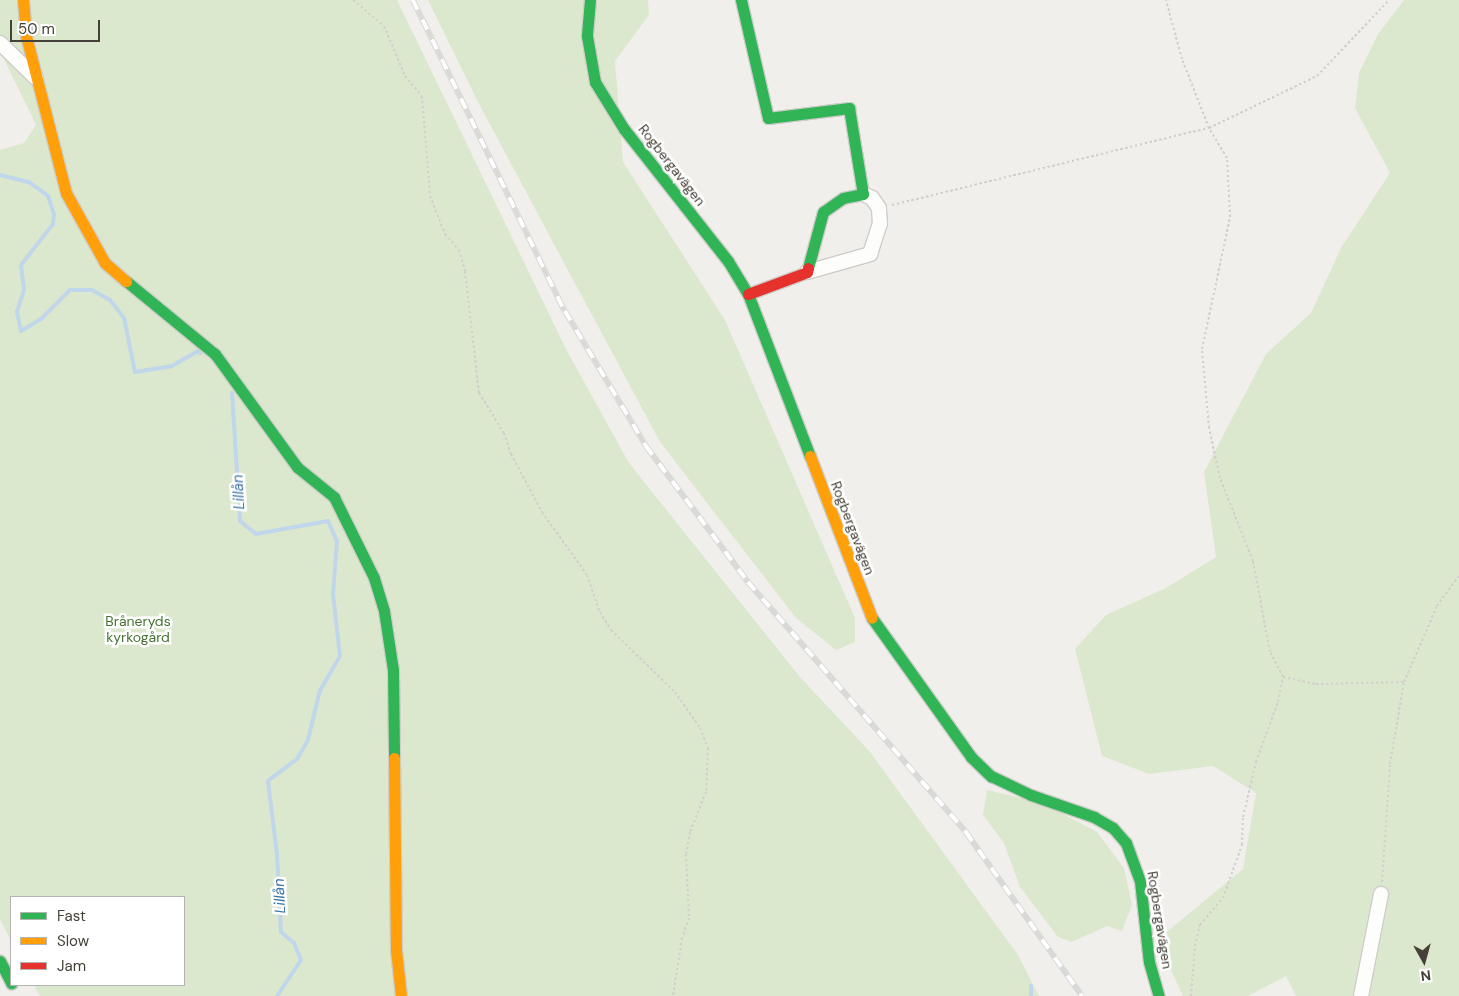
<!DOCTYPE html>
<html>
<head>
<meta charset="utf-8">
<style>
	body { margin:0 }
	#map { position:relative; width:1459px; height:996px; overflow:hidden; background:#f0efeb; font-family:"DM Sans",sans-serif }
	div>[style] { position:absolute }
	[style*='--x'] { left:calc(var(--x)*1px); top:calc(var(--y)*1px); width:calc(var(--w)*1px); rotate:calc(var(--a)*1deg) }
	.green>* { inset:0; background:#dce8ce }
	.stream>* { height:4px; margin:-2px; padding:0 2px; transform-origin:2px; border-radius:2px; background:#c0d6ea }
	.path>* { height:2px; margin-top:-1px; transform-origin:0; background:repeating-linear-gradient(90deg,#d1cfcc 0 2.5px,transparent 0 5px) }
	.roads { filter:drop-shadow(1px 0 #cecdc9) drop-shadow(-1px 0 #cecdc9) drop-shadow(0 1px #cecdc9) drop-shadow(0 -1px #cecdc9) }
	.street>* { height:14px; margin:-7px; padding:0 7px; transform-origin:7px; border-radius:7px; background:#fdfdfc }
	.fast>* { height:11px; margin:-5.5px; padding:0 5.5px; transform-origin:5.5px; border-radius:5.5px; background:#30b455 }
	.slow>* { height:11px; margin:-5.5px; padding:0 5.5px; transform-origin:5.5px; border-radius:5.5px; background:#ff9f0a }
	.jam>* { height:11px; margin:-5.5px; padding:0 5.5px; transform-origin:5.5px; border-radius:5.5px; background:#e5322d }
	.rail>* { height:5.5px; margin-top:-2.75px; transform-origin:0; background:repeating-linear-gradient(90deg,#fff 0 11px,#d9d9d8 0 22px); box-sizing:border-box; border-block:1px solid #d9d9d8 }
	span { translate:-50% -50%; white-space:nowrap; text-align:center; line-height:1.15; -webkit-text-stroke:5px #fff; paint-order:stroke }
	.street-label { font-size:14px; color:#454138 }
	.park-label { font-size:14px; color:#457131 }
	.water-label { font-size:15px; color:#3c73a6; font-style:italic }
	.legend { position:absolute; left:10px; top:896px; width:175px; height:90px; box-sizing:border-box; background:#fff; border:1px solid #b5b3af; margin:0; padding:6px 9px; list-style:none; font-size:15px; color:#454138 }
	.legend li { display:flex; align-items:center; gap:10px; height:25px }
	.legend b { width:25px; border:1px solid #b5b3af }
	.north { position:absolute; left:1399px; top:936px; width:50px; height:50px; -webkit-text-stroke:4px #fff; paint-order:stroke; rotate:173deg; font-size:14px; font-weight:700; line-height:20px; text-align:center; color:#454138 }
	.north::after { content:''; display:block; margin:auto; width:18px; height:22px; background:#454138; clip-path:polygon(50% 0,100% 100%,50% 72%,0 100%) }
	.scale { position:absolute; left:10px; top:20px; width:90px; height:22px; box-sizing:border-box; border:2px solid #454138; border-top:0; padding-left:6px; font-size:15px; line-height:18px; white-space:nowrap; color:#454138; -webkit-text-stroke:4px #fff; paint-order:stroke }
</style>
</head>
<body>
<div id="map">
	<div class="green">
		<i style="clip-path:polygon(0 0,397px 0,567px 351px,629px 463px,800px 677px,870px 752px,1018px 955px,1039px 996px,40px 996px,34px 985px,184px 985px,184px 897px,11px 897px,11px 941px,0 919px,0 150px,24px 143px,36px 125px,0 51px)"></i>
		<i style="clip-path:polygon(428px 0,648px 0,649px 15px,615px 61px,623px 162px,725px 320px,855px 618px,855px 642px,836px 650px,796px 618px,660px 442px,479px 104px)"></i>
		<i style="clip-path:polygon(1404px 0,1459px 0,1459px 996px,1296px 996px,1286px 976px,1248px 996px,1183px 996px,1157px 940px,1243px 869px,1256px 793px,1213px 766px,1149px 774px,1102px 756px,1075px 649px,1106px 615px,1166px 588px,1216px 557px,1204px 472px,1266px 354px,1311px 313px,1341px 248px,1390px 173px,1355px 108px,1359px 73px,1378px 34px)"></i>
		<i style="clip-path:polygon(987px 790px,1021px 798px,1061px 813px,1097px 832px,1124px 868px,1132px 905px,1122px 931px,1107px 926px,1072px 942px,1058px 937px,1020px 887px,1004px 843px,983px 815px)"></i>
	</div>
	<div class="stream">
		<i style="--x:0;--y:175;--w:30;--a:14"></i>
		<i style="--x:29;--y:182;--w:24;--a:36"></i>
		<i style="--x:48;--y:196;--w:19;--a:72"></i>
		<i style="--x:54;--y:214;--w:10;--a:96"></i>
		<i style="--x:53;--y:224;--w:52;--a:128"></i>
		<i style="--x:21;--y:265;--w:25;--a:83"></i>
		<i style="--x:24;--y:290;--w:23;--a:108"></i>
		<i style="--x:17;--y:312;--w:19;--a:78"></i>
		<i style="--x:21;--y:331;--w:23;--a:-31"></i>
		<i style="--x:41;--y:319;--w:41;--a:-45"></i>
		<i style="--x:70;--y:290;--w:22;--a:0"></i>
		<i style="--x:92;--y:290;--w:21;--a:29"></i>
		<i style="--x:110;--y:300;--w:23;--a:52"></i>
		<i style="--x:124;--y:318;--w:55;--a:78.5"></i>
		<i style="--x:135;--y:372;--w:37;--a:-9"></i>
		<i style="--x:172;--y:366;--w:30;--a:-30"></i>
		<i style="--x:198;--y:351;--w:3;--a:45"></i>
		<i style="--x:232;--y:393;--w:128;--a:86.4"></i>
		<i style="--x:240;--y:521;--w:21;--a:39"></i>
		<i style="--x:256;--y:534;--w:73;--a:-10.2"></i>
		<i style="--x:328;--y:521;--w:22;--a:66"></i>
		<i style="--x:337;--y:541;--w:53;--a:94.3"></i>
		<i style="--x:333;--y:594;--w:62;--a:83.6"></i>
		<i style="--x:340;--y:656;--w:39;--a:120"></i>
		<i style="--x:320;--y:690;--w:51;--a:103.5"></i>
		<i style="--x:308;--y:740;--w:22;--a:120"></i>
		<i style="--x:297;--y:759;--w:36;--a:143"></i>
		<i style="--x:268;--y:781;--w:74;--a:83"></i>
		<i style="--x:277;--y:854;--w:78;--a:87.1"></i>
		<i style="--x:281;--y:932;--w:17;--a:40"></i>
		<i style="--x:294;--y:943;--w:18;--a:68"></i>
		<i style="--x:301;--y:960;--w:43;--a:123.7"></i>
		<i style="--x:1031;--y:986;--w:10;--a:90"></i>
	</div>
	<div class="path">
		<i style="--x:353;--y:0;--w:40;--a:40"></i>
		<i style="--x:384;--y:26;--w:54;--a:67.2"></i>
		<i style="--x:405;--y:76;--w:26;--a:50"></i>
		<i style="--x:422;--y:96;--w:100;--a:85.4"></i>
		<i style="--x:430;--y:196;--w:41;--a:68.5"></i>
		<i style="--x:445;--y:234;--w:21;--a:49"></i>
		<i style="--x:459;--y:250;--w:22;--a:74"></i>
		<i style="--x:465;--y:271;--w:123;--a:83.5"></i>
		<i style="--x:479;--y:393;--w:47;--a:58"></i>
		<i style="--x:504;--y:433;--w:22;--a:72"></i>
		<i style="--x:511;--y:454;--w:66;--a:61.9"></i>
		<i style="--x:542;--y:512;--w:77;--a:54.5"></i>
		<i style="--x:587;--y:575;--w:39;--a:71"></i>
		<i style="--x:600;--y:612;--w:21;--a:59"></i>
		<i style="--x:611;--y:630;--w:89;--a:44.1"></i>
		<i style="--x:675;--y:692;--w:44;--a:55.2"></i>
		<i style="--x:700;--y:728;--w:22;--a:68"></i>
		<i style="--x:708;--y:748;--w:44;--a:92.6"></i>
		<i style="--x:706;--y:792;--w:43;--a:111.8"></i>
		<i style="--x:690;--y:832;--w:22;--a:100"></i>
		<i style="--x:686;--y:854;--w:64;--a:87.3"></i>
		<i style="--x:689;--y:918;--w:21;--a:109"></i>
		<i style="--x:682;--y:938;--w:59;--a:98.8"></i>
		<i style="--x:892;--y:205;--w:326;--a:-13.7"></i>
		<i style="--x:1209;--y:128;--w:74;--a:-111.4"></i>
		<i style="--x:1182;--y:59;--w:61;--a:-105.2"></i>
		<i style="--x:1283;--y:677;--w:34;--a:12"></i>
		<i style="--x:1316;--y:684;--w:87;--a:-1.3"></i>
		<i style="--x:1382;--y:882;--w:118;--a:-86.1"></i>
		<i style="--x:1390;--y:764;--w:83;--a:-80.3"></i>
		<i style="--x:1404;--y:682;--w:83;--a:-66.5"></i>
		<i style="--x:1437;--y:606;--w:37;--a:-54"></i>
		<i style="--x:1191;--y:996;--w:50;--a:-85.4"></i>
		<i style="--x:1195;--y:946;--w:22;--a:-77"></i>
		<i style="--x:1200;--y:925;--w:35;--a:-50"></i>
		<i style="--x:1223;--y:898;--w:56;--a:-70.3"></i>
		<i style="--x:1242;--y:845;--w:28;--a:-88"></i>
		<i style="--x:1243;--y:817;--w:57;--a:-76.7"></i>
		<i style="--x:1256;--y:762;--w:64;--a:-69.9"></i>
		<i style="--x:1278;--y:702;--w:25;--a:-79"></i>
		<i style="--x:1283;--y:677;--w:28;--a:-117"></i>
		<i style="--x:1270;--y:652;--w:93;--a:-100.6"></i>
		<i style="--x:1253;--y:561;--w:89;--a:-111.7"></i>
		<i style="--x:1220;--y:478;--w:51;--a:-102.4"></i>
		<i style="--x:1209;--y:428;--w:79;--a:-95.1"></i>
		<i style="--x:1202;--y:349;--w:135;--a:-78"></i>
		<i style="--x:1230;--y:217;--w:59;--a:-92.9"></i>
		<i style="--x:1227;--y:158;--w:35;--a:-121"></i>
		<i style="--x:1209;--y:128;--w:120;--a:-25.7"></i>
		<i style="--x:1317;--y:76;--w:105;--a:-46.5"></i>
	</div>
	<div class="roads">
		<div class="street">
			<i style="--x:0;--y:43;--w:50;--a:44.2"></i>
			<i style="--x:807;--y:272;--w:66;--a:-15.9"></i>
			<i style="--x:870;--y:254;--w:32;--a:-72"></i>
			<i style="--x:880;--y:224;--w:16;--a:-94"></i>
			<i style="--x:879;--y:208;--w:12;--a:-125"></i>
			<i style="--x:872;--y:198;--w:10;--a:-156"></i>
			<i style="--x:1361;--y:996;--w:104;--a:-78.9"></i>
		</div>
		<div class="fast">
			<i style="--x:590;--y:0;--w:36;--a:95"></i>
			<i style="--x:587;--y:36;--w:47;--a:80.1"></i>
			<i style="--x:595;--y:82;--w:55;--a:58.3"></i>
			<i style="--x:624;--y:129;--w:168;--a:51.8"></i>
			<i style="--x:728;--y:261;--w:39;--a:59"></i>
			<i style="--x:748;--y:294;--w:173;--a:69.1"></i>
			<i style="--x:741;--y:0;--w:121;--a:77.1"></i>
			<i style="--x:768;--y:118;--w:82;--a:-7"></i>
			<i style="--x:849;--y:108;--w:87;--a:80.8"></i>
			<i style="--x:863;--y:194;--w:20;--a:169"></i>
			<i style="--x:843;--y:198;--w:24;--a:145"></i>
			<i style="--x:823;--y:212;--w:58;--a:105"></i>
			<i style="--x:126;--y:281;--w:115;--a:39.4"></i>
			<i style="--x:215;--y:354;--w:140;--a:54"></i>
			<i style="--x:297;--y:467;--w:48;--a:39"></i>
			<i style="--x:334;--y:497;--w:90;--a:63.7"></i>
			<i style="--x:374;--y:578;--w:34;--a:73"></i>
			<i style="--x:384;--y:611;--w:60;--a:81.3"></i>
			<i style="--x:393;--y:670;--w:88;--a:89.3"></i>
			<i style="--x:872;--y:618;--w:171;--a:54.5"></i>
			<i style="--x:971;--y:757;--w:28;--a:44"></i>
			<i style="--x:991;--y:776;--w:44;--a:25.4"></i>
			<i style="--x:1031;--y:795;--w:67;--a:19.2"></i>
			<i style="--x:1094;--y:817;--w:22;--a:30"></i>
			<i style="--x:1113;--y:828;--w:20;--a:49"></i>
			<i style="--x:1126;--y:843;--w:40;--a:69.8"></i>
			<i style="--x:1140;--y:881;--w:81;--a:83.7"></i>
			<i style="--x:1149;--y:962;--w:35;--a:74"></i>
			<i style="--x:0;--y:961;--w:25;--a:63"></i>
		</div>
		<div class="slow">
			<i style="--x:23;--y:0;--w:36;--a:85"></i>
			<i style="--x:26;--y:36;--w:162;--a:75.7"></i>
			<i style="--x:66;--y:193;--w:80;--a:60.9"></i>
			<i style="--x:105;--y:263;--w:28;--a:41"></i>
			<i style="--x:810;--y:456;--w:173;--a:69.1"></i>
			<i style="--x:394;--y:758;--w:192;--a:89.4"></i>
			<i style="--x:396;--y:950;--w:46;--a:83.8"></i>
		</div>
		<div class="jam">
			<i style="--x:748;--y:294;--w:63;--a:-20.4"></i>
			<i style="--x:807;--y:272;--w:4;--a:-76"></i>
		</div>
	</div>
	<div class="rail">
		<i style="--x:413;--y:0;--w:346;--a:64"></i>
		<i style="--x:565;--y:311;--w:157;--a:59"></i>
		<i style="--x:646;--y:446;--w:170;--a:53.1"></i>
		<i style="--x:748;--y:582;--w:332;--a:48.9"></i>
		<i style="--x:966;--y:832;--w:201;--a:54.7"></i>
	</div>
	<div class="street-label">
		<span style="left:672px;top:165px;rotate:52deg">Rogbergavägen</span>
		<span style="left:853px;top:528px;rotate:69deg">Rogbergavägen</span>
		<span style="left:1160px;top:920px;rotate:81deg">Rogbergavägen</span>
	</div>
	<div class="park-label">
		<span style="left:138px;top:629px">Bråneryds<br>kyrkogård</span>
	</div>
	<div class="water-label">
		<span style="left:239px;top:492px;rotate:-93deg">Lillån</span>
		<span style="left:280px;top:896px;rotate:-93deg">Lillån</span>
	</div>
	<ul class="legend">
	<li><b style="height:6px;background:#30b455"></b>Fast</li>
	<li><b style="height:6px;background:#ff9f0a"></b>Slow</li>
	<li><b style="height:6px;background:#e5322d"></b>Jam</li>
	</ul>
	<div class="north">N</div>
	<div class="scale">50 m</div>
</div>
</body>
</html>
